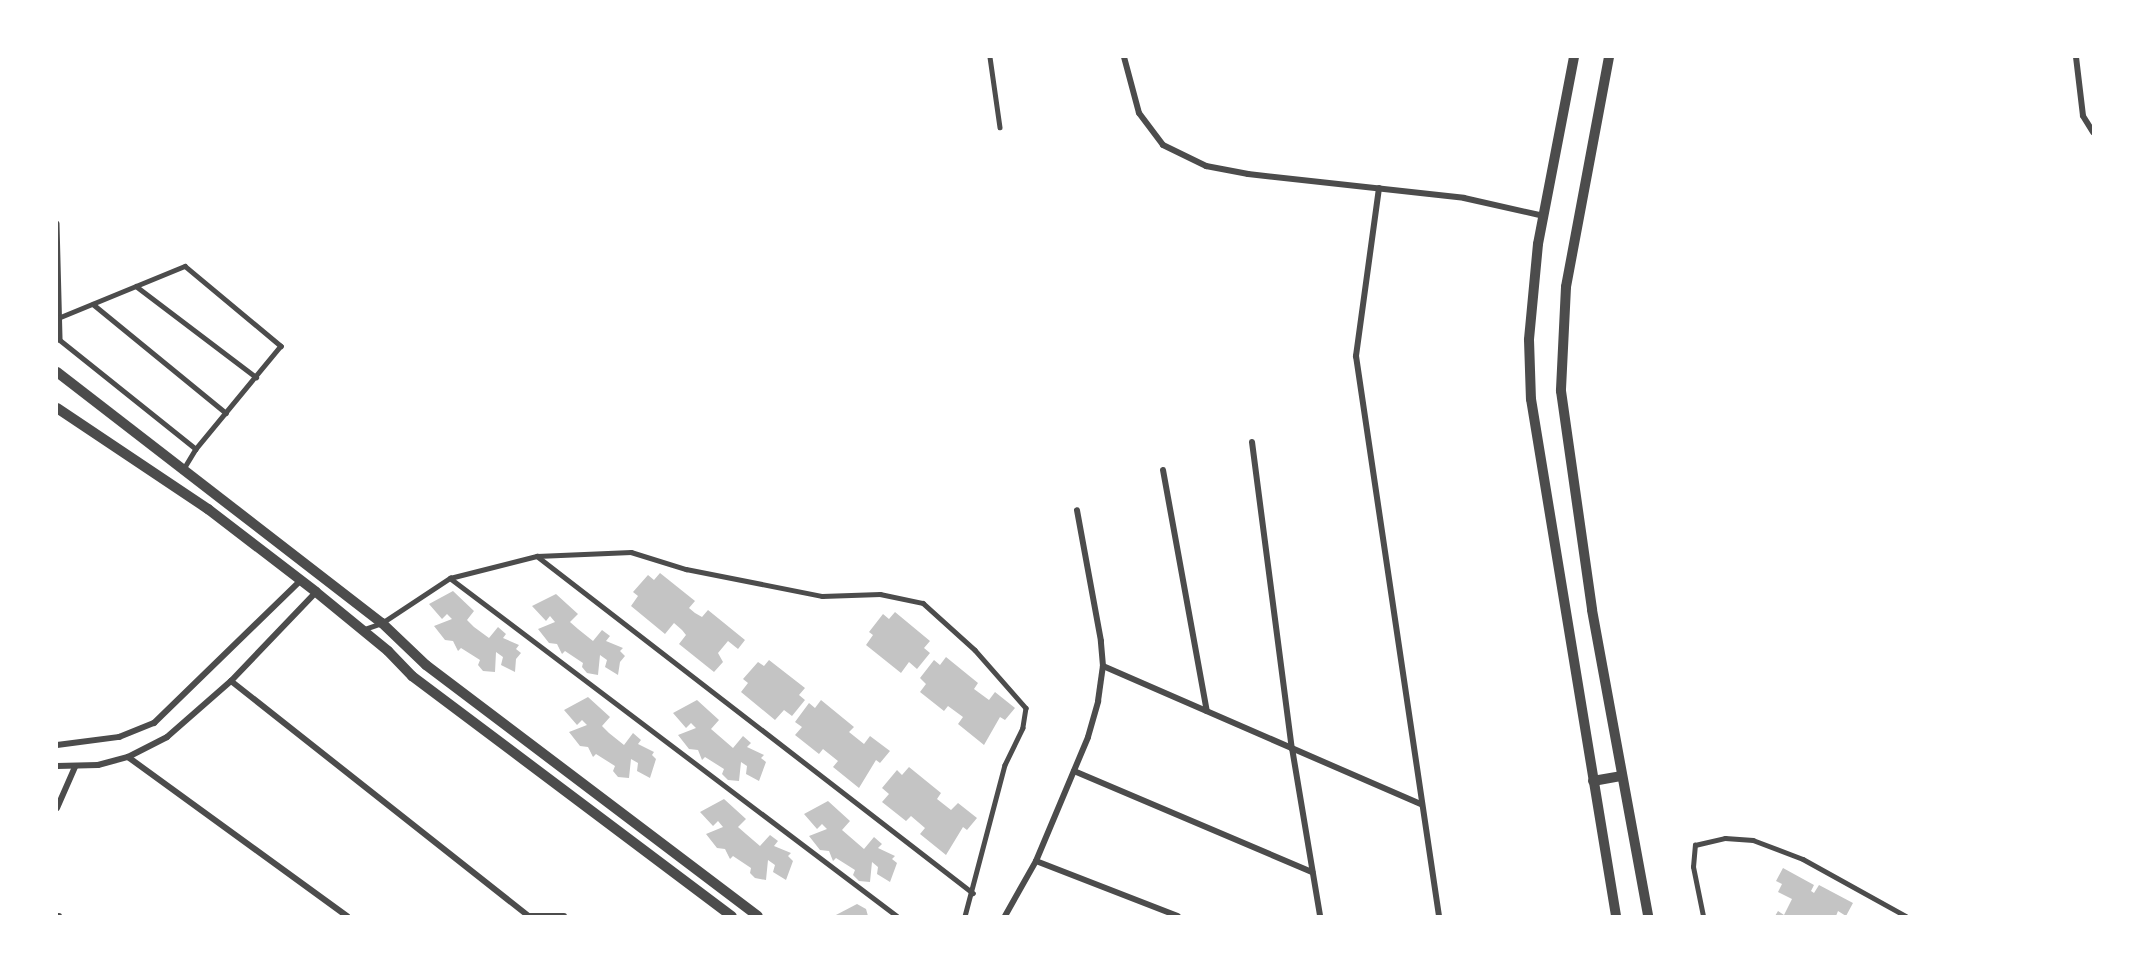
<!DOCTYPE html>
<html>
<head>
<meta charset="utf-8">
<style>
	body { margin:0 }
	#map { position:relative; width:2150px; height:973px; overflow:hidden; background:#fff; font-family:"Zilla Slab",serif }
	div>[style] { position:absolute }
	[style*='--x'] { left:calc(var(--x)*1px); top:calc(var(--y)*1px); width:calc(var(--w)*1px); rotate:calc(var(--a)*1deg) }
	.building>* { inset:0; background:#c4c4c4 }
	.service>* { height:4.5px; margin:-2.25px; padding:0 2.25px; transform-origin:2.25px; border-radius:2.25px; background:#4c4c4c }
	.minor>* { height:6px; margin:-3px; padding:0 3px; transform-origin:3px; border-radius:3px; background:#4c4c4c }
	.tertiary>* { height:10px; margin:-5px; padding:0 5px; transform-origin:5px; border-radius:5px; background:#4c4c4c }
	span { translate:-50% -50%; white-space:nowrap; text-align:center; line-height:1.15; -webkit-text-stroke:4.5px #fff; paint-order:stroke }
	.frame { position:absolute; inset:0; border:58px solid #fff; pointer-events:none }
</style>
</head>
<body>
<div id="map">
	<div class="building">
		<i style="clip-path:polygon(660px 573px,695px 601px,689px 608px,695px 613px,702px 617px,708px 610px,745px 640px,738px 649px,728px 641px,718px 653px,723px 662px,714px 672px,679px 644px,686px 635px,682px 630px,674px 623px,665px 634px,631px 606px,638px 596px,633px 592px,648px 575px,654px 580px)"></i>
		<i style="clip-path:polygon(453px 591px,474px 611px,467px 620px,474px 627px,489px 638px,498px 627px,506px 634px,503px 638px,519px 645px,516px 649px,521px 653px,516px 659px,515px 672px,501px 665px,503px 657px,496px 652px,495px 672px,483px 671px,478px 665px,480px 660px,461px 648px,458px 651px,453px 641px,445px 640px,434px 626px,452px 619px,447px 614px,442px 619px,429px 604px)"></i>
		<i style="clip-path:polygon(556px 594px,578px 614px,570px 622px,578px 629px,593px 641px,602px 630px,610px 636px,606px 641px,623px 648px,620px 651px,625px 656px,620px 662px,618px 675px,605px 667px,607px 660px,600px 655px,598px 675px,587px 673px,582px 667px,583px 663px,565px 651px,562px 654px,557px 644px,549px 643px,538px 629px,555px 622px,550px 616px,546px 621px,532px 606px)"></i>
		<i style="clip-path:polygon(895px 612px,930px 641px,924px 648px,930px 653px,917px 669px,909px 662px,901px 673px,866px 645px,873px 635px,869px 632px,883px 614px,889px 619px)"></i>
		<i style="clip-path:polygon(946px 657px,978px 683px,974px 689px,989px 700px,995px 692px,1015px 708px,1005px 720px,1000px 717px,984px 745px,958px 724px,963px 717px,948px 706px,944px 711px,920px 692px,926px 684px,920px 678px,934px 660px,940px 665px)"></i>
		<i style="clip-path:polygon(769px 660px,805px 688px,799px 695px,805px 700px,792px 716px,784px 710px,775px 720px,741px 692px,748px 683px,743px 679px,758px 662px,764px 666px)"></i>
		<i style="clip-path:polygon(588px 697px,610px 717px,602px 726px,609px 733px,624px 745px,633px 733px,641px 740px,638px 744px,654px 752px,652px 755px,656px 759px,650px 778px,637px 771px,638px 763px,631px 759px,629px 778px,618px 777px,613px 771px,615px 766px,596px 754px,593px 757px,588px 747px,580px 746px,569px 732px,587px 725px,582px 720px,577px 725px,564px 710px)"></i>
		<i style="clip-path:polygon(697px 700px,719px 720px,711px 729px,733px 748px,743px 736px,751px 743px,747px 747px,764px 755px,761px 758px,766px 762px,759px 781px,746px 774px,747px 766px,741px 762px,739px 781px,728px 780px,722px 774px,724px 769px,705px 757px,702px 760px,698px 750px,689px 749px,678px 735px,696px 728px,691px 723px,686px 728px,673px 713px)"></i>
		<i style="clip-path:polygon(821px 700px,854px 727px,849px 732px,864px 744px,870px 736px,890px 751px,880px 763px,876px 760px,859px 788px,833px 767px,838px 761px,823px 749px,819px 754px,795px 735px,802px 727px,795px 722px,809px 703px,815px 708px)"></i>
		<i style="clip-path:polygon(909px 767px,941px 793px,937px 799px,951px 810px,958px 803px,977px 818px,967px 830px,963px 827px,946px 855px,920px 834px,925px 828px,911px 816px,906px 821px,882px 802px,889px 794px,882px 788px,897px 770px,902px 775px)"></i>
		<i style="clip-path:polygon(724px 799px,746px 819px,738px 827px,746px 834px,760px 846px,770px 835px,778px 841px,774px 846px,791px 853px,788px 856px,793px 861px,786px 880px,773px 872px,775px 865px,768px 860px,766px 880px,755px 878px,750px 873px,751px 868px,733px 856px,730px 859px,725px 849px,717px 848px,706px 834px,723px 827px,718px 821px,713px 826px,700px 812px)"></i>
		<i style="clip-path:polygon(828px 801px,850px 821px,842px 830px,864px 849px,874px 837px,882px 844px,878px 848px,895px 856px,892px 859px,897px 863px,890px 882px,877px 874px,878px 867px,872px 862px,870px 882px,859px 881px,853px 875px,855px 870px,836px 858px,833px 861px,829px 851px,820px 850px,809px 836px,827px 829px,822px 824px,817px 829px,804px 814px)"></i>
		<i style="clip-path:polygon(1783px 868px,1814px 885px,1811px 891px,1814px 893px,1819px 885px,1853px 903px,1846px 916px,1838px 911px,1836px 916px,1775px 916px,1778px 911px,1784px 915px,1792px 899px,1778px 892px,1782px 884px,1776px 881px)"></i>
		<i style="clip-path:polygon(857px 904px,866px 909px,868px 916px,834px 916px)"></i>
	</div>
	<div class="service">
		<i style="--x:990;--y:57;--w:71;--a:81.9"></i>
		<i style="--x:57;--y:223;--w:117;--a:88.5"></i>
		<i style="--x:60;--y:340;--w:174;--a:38.7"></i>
		<i style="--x:196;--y:449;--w:26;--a:121"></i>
		<i style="--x:136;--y:286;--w:151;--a:37.2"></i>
		<i style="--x:93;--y:304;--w:172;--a:39.3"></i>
		<i style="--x:58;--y:318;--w:137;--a:-22.3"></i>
		<i style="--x:185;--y:266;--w:125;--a:39.8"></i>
		<i style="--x:281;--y:346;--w:134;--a:129.5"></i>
		<i style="--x:537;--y:556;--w:551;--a:37.7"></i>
		<i style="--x:450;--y:578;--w:560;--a:37.09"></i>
		<i style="--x:362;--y:630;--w:21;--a:-19"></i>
		<i style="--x:382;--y:623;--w:82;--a:-33.5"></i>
		<i style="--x:450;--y:578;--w:90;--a:-14.2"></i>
		<i style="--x:537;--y:556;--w:94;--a:-2.4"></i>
		<i style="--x:631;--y:552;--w:58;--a:17.2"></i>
		<i style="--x:686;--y:569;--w:139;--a:11.2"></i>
		<i style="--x:822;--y:596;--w:58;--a:-2"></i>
		<i style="--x:880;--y:594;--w:44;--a:11.8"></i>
		<i style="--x:923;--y:603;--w:70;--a:42.1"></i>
		<i style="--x:975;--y:650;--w:77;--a:48.7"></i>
		<i style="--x:1026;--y:708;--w:20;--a:99"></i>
		<i style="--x:1023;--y:728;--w:41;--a:115.9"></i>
		<i style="--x:1005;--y:765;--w:156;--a:104.8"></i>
		<i style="--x:1703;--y:916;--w:50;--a:-101.5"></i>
		<i style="--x:1693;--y:867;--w:22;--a:-85"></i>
		<i style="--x:1695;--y:845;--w:31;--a:-13"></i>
		<i style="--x:1725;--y:838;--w:28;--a:4"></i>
		<i style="--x:1753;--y:840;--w:53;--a:20.8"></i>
		<i style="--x:1803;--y:859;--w:118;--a:29"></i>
	</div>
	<div class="minor">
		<i style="--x:1124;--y:57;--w:58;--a:75"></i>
		<i style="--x:1139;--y:113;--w:40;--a:53"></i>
		<i style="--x:1163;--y:145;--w:48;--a:26"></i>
		<i style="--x:1206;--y:166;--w:43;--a:10.8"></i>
		<i style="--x:1248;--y:174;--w:217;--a:6.3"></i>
		<i style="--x:1464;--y:198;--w:82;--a:12.7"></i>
		<i style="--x:2076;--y:57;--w:59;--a:83.2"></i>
		<i style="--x:2083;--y:116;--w:19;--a:58"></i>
		<i style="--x:1379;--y:188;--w:170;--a:97.8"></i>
		<i style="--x:1356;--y:356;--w:566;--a:81.57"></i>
		<i style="--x:1252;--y:442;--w:309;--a:82.6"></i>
		<i style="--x:1292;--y:748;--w:170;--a:80.5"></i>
		<i style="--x:1163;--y:470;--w:245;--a:79.7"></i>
		<i style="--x:1103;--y:666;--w:347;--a:23.5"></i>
		<i style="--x:231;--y:681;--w:380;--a:38.3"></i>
		<i style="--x:57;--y:745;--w:63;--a:-7.4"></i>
		<i style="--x:119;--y:737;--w:38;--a:-22"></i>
		<i style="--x:154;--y:723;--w:205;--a:-44.2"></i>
		<i style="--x:128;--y:757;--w:271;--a:36"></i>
		<i style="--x:57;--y:766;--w:41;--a:-1.4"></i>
		<i style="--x:98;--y:765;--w:31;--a:-15"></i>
		<i style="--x:128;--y:757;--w:44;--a:-27.1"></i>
		<i style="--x:167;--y:737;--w:85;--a:-41.2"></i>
		<i style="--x:231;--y:681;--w:123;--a:-46.3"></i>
		<i style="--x:1074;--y:771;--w:259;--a:23"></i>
		<i style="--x:57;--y:808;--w:45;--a:-66.3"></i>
		<i style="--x:1036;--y:861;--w:152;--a:21.2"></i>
		<i style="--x:57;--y:916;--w:2;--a:0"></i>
		<i style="--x:529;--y:916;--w:35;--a:0"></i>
		<i style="--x:1005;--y:916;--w:63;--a:-60.6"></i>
		<i style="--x:1036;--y:861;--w:134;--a:-67.2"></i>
		<i style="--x:1088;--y:737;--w:37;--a:-74"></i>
		<i style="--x:1098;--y:701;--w:35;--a:-82"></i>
		<i style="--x:1103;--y:666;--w:25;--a:-95"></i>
		<i style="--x:1101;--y:641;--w:133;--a:-100.4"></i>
	</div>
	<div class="tertiary">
		<i style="--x:1574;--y:57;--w:190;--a:100.9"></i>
		<i style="--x:1538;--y:244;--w:96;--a:95.4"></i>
		<i style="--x:1529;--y:340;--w:59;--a:88.1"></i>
		<i style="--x:1531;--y:399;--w:524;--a:80.66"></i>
		<i style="--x:1609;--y:57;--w:234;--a:100.6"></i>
		<i style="--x:1566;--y:287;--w:104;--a:92.8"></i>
		<i style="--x:1561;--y:391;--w:221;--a:81.9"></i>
		<i style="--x:1592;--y:610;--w:311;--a:79.6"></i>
		<i style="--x:57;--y:372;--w:411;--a:37.7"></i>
		<i style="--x:382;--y:623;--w:61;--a:43.7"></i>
		<i style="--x:426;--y:665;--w:416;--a:37.1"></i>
		<i style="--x:57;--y:408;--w:182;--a:33.8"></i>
		<i style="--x:208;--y:509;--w:136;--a:37.5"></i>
		<i style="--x:316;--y:592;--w:93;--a:39.3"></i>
		<i style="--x:388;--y:651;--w:35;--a:46"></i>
		<i style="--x:412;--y:676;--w:400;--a:36.9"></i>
		<i style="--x:1593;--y:781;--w:28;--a:-10"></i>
	</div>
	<div class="frame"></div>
</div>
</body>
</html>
